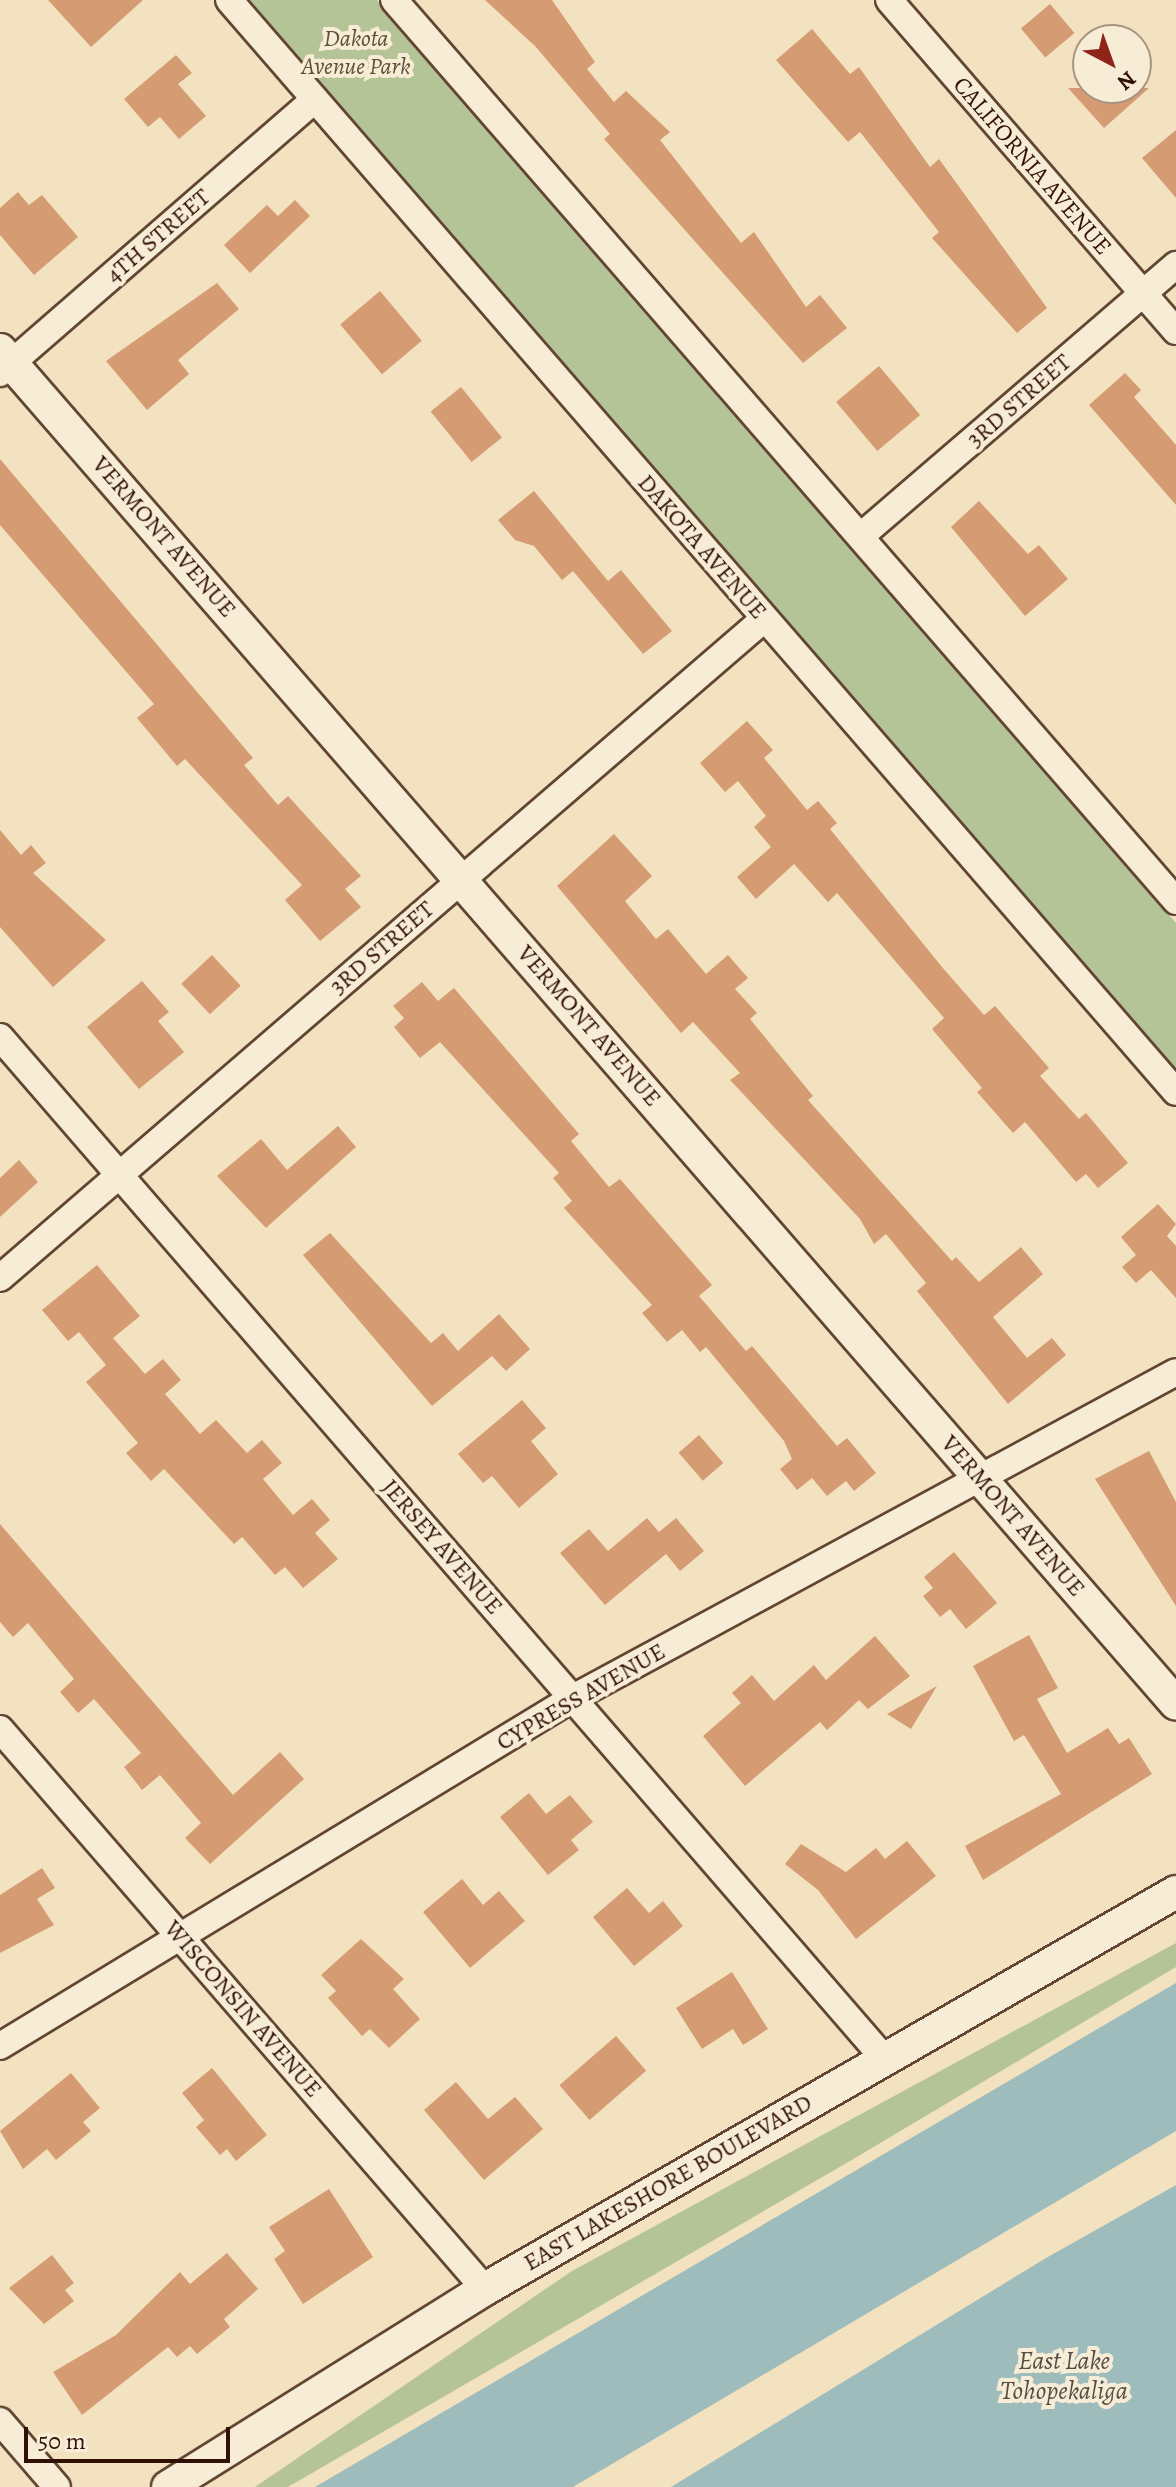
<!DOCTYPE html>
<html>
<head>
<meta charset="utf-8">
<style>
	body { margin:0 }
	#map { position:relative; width:1176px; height:2487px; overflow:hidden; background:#f3e2bf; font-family:Alegreya,serif }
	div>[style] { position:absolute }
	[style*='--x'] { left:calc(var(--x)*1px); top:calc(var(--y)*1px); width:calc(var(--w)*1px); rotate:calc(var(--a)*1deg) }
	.green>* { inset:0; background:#b5c496 }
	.water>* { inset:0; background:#9ebcbb }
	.building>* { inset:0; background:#d59c73; transform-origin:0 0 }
	.roads { filter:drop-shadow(2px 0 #624534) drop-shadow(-2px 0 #624534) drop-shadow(0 2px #624534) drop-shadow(0 -2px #624534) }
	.minor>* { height:26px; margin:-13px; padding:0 13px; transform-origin:13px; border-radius:13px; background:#f7ecd5 }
	.tertiary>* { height:32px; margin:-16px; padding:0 16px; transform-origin:16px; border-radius:16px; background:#f7ecd5 }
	span { translate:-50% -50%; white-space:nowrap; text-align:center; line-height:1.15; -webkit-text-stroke:8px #f7ecd5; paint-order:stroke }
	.park-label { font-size:24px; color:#5f5038; font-style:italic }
	.street-label { font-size:24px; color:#311106 }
	.water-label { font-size:26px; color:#574d45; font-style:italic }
	.north { position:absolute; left:1072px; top:24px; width:80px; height:80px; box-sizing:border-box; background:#f7ecd5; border:2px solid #a89482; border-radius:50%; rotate:139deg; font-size:22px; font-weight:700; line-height:32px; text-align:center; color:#311106 }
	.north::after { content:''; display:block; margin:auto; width:28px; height:36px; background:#8f2418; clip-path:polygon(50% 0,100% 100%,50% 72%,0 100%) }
	.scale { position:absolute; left:24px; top:2427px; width:206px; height:36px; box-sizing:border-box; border:4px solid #311106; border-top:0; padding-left:10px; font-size:24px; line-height:28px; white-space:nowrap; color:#311106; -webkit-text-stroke:6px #f7ecd5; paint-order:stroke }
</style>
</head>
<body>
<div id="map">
	<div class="green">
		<i style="clip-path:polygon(244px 0,377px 0,1176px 923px,1176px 1073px)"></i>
		<i style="clip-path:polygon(1176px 1943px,1176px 1967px,850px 2161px,288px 2487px,255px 2487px,572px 2271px)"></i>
	</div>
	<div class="water">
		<i style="clip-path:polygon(1176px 1983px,1176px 2131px,573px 2487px,315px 2487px)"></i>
		<i style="clip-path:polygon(1176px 2185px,1176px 2487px,671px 2487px,1046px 2258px)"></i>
	</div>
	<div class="building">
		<i style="clip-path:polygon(48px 0,143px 0,91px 47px)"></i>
		<i style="clip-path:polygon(485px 0,552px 0,595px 62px,587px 69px,614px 102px,626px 91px,670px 132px,660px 140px,741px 243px,754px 232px,806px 307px,820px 295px,847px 328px,803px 363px,604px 139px,610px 134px,535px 46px)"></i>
		<i style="left:1050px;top:4px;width:38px;height:38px;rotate:50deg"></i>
		<i style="clip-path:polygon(812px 29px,850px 74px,859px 67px,930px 167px,939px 159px,1047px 308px,1017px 333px,932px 238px,939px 232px,860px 132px,848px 142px,776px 60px)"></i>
		<i style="clip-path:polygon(176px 55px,192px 73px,178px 84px,206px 116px,179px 139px,160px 117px,148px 127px,124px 99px)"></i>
		<i style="clip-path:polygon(1068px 88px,1149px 88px,1104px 128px)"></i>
		<i style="clip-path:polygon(1176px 130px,1176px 198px,1142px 158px)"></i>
		<i style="clip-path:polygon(18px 192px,29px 205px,42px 195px,78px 237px,34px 275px,0 235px,0 208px)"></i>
		<i style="clip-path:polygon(295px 200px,310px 216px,250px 273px,224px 245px,267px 205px,278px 216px)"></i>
		<i style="clip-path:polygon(217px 283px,239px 309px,178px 360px,189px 374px,147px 410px,106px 361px)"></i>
		<i style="left:380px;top:291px;width:65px;height:52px;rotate:50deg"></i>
		<i style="left:879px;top:366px;width:64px;height:56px;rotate:50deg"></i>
		<i style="clip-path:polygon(1125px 373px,1141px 390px,1134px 397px,1176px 445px,1176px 505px,1089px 405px)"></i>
		<i style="left:461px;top:387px;width:65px;height:39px;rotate:51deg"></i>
		<i style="clip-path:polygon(0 459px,253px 758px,244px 765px,278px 805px,288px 796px,361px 876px,345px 889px,361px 907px,320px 941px,285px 900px,302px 885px,185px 759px,177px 766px,137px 718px,154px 704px,0 525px)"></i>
		<i style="clip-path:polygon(534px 491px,608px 581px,621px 570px,672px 631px,643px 654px,573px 571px,562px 580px,534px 546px,515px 540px,498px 520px)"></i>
		<i style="clip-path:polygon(979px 501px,1028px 554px,1039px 545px,1068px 579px,1025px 616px,951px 527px)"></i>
		<i style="clip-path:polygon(747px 721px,773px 750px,764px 758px,807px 810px,818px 801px,837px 823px,830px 829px,942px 967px,984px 1015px,995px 1006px,1049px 1068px,1040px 1076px,1079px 1119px,1086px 1113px,1128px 1163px,1098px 1188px,1086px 1174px,1076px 1182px,1025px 1122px,1013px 1133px,977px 1092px,982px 1088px,932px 1029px,944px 1018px,837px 893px,828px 902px,794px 864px,756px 899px,737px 877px,771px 847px,754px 827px,766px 816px,738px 781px,725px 792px,700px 763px)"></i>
		<i style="clip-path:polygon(0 830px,21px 855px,31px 845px,46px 863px,33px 873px,106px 940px,53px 987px,0 927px)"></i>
		<i style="clip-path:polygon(614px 834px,652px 876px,625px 901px,656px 939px,668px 929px,706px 974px,728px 955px,748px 978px,735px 989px,757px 1013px,750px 1019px,813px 1096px,808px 1100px,952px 1261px,956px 1257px,979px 1282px,1021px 1247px,1043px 1274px,993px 1317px,1027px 1358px,1052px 1338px,1066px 1355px,1008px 1404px,917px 1291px,926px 1283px,886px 1234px,874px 1244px,860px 1219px,730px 1080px,740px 1073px,693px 1022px,681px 1033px,557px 886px)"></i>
		<i style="left:212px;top:955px;width:42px;height:42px;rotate:47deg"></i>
		<i style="clip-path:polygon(142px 981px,169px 1012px,158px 1021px,184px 1052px,139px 1089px,87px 1027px)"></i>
		<i style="clip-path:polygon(422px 982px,438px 1001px,454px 988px,579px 1134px,571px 1141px,609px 1187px,620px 1179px,712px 1285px,699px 1296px,746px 1351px,752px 1346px,837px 1446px,847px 1438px,876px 1473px,854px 1491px,846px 1481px,827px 1496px,812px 1478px,797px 1490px,780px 1469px,792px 1459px,784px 1441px,706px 1347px,700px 1352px,682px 1330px,667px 1342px,642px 1313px,652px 1305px,564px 1208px,572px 1201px,553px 1178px,559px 1173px,440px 1042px,420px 1058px,394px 1027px,404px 1018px,393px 1006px)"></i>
		<i style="clip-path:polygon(338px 1126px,356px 1147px,266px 1228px,217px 1176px,261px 1139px,287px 1170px)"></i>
		<i style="clip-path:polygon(19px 1160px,38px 1182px,0 1217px,0 1178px)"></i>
		<i style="clip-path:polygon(1158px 1204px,1176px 1224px,1167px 1236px,1176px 1246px,1176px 1298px,1151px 1270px,1136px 1283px,1122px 1267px,1136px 1255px,1121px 1237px)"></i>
		<i style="clip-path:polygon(330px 1233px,431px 1343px,443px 1333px,458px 1351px,499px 1314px,530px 1349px,506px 1371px,492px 1356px,432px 1406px,303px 1255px)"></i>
		<i style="clip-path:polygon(97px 1265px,140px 1316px,113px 1338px,145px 1374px,163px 1359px,181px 1380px,165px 1394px,200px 1434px,216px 1420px,247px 1453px,262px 1440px,282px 1463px,263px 1479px,293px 1515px,312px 1499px,330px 1520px,315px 1533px,338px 1559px,303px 1588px,285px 1567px,275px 1575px,242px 1537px,234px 1544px,164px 1469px,151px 1481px,126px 1453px,138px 1443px,86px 1382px,106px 1365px,79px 1332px,68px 1341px,42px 1310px)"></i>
		<i style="clip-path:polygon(522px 1400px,546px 1428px,531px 1441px,558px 1474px,519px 1508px,492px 1476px,483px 1483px,458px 1454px)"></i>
		<i style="left:699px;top:1435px;width:37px;height:27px;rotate:49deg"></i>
		<i style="clip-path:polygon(1149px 1451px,1176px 1502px,1176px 1606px,1095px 1479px)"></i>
		<i style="clip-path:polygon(647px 1518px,659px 1532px,676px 1518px,704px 1551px,680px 1571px,666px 1554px,605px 1605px,560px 1553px,589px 1529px,608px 1551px)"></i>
		<i style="clip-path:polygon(0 1524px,233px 1795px,280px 1752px,304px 1779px,210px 1864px,185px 1838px,201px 1823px,160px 1775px,142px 1790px,124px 1767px,141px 1753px,94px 1699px,78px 1713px,60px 1692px,74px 1679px,28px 1623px,13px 1637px,0 1622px)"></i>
		<i style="clip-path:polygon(954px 1552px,997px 1603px,966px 1629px,950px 1609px,940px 1617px,923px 1596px,933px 1588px,924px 1577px)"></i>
		<i style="clip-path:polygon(1029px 1635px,1058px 1688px,1037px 1699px,1067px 1753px,1108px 1728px,1119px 1744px,1129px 1738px,1152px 1774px,983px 1880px,965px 1846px,1061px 1794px,1024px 1735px,1014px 1741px,973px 1666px)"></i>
		<i style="clip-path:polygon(875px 1636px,910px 1676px,868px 1709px,859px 1700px,827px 1730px,820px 1722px,745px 1786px,703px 1736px,741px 1703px,732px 1693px,752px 1675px,774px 1701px,814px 1665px,826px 1680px)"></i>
		<i style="clip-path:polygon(937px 1686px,911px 1729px,887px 1714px)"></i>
		<i style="clip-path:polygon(529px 1793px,546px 1814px,570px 1795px,593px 1822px,571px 1840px,579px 1850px,548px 1875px,500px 1817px)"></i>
		<i style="clip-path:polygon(907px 1841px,936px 1876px,856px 1939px,818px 1890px,785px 1864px,801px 1844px,846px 1872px,876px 1848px,885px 1859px)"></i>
		<i style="clip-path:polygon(42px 1868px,55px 1888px,37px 1899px,54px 1925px,0 1953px,0 1895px)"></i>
		<i style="clip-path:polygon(462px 1879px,483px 1905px,499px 1891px,525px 1921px,470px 1968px,423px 1912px)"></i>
		<i style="clip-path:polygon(627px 1888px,649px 1913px,663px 1901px,683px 1926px,634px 1966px,593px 1917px)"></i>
		<i style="clip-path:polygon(361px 1939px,404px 1979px,393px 1989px,420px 2019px,389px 2048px,370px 2029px,362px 2036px,328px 1998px,336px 1991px,321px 1975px)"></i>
		<i style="clip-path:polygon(732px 1972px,768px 2029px,743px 2045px,733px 2029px,702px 2049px,676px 2008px)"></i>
		<i style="left:616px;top:2036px;width:46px;height:75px;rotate:49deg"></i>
		<i style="clip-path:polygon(212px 2068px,267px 2135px,236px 2161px,227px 2149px,220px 2155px,196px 2127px,204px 2120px,182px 2093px)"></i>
		<i style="clip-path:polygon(71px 2073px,100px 2108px,83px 2122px,91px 2131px,56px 2160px,47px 2149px,23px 2169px,0 2131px)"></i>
		<i style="clip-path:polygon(456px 2082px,488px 2119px,515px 2097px,543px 2129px,484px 2180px,424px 2110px)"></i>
		<i style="clip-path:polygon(329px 2189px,373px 2257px,303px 2304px,274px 2259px,285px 2251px,269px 2227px)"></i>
		<i style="clip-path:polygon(227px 2253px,258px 2289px,224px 2319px,230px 2327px,197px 2354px,190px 2346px,177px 2357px,168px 2347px,82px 2415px,53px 2372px,116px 2335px,180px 2272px,190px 2284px)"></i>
		<i style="clip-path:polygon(52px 2255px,74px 2283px,65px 2290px,74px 2301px,44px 2324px,9px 2288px)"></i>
	</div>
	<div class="roads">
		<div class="minor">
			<i style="--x:229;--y:0;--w:1445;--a:49.07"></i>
			<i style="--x:394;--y:0;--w:1193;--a:49.04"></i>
			<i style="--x:889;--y:0;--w:438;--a:49.1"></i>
			<i style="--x:0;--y:373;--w:417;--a:-41"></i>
			<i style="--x:861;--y:536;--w:416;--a:-40.7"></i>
			<i style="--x:0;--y:1037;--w:1349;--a:49.12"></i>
			<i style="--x:0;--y:1278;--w:1009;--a:-40.78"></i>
			<i style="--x:0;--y:1729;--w:741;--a:49.11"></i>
			<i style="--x:0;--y:2046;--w:670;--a:-31.27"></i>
			<i style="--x:573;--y:1698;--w:685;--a:-28.4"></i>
			<i style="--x:0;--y:2421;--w:87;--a:49.2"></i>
		</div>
		<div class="tertiary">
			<i style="--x:0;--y:350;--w:1793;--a:49.02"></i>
			<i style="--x:168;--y:2487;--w:374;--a:-32"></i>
			<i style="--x:485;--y:2289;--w:797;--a:-29.88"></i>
		</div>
	</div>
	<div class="park-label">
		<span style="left:356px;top:53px">Dakota<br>Avenue Park</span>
	</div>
	<div class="street-label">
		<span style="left:1032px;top:166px;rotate:49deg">CALIFORNIA AVENUE</span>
		<span style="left:158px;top:236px;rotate:-41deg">4TH STREET</span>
		<span style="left:1019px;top:401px;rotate:-41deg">3RD STREET</span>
		<span style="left:164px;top:537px;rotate:49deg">VERMONT AVENUE</span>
		<span style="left:702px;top:547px;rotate:49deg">DAKOTA AVENUE</span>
		<span style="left:382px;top:948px;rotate:-41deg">3RD STREET</span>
		<span style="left:589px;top:1026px;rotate:49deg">VERMONT AVENUE</span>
		<span style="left:1013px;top:1516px;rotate:49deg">VERMONT AVENUE</span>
		<span style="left:442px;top:1547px;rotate:49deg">JERSEY AVENUE</span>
		<span style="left:581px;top:1697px;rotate:-30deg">CYPRESS AVENUE</span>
		<span style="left:243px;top:2009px;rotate:49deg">WISCONSIN AVENUE</span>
		<span style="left:668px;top:2183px;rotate:-30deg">EAST LAKESHORE BOULEVARD</span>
	</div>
	<div class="water-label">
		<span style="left:1064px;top:2376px">East Lake<br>Tohopekaliga</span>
	</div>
	<div class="north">N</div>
	<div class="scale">50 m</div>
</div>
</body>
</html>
